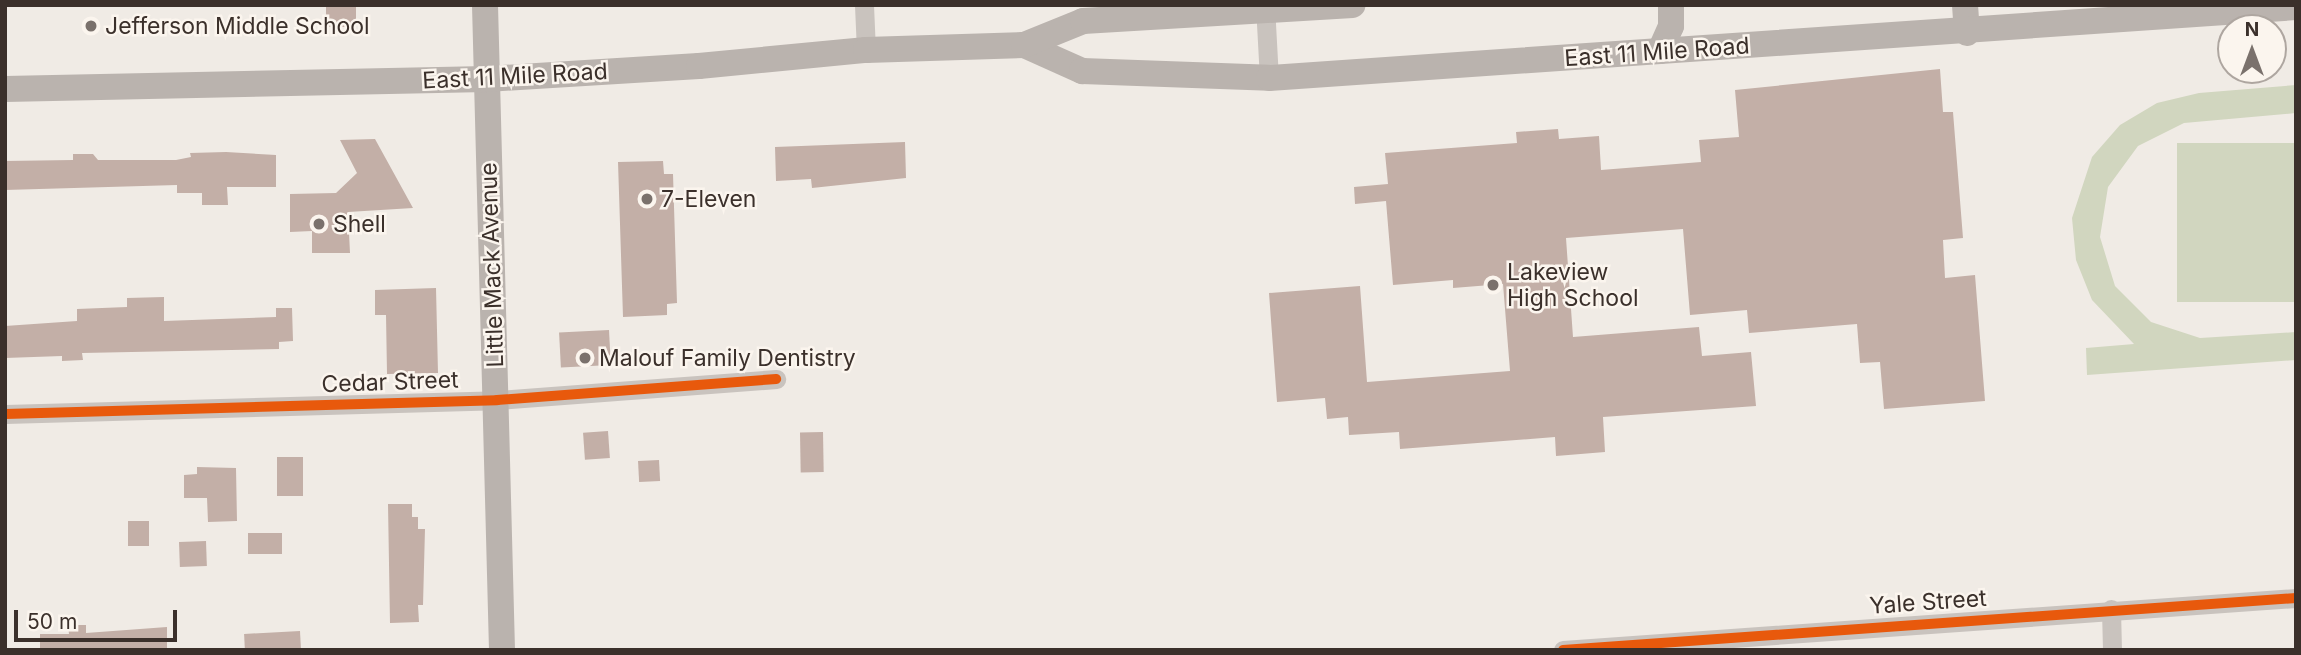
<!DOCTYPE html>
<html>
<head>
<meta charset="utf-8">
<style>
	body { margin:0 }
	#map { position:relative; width:2301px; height:655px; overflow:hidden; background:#f0ebe5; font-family:Inter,sans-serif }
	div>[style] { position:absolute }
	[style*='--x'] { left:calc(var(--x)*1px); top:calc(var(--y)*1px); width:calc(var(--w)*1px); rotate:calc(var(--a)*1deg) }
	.green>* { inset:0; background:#d1d6bf; transform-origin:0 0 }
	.building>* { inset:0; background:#c3afa7; transform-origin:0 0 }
	.street>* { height:19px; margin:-9.5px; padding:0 9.5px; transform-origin:9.5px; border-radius:9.5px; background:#c9c3be }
	.secondary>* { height:26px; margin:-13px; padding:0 13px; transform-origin:13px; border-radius:13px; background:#bab3ae }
	.cycleway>* { height:10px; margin:-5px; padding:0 5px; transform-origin:5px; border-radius:5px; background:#e8590c }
	.dots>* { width:19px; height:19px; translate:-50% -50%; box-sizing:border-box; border:4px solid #fbf5ee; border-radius:50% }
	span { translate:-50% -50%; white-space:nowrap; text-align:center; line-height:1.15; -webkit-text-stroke:5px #fbf5ee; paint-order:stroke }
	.poi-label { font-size:23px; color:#3b302b }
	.left { translate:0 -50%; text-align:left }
	.street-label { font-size:23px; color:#3b302b }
	.frame { position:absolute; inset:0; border:7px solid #3b302b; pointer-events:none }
	.north { position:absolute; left:2217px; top:14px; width:70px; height:70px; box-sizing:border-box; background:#fbf5ee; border:2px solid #aea6a0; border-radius:50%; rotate:0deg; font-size:19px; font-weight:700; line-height:28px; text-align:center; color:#3b302b }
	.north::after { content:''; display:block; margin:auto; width:24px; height:32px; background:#7a716c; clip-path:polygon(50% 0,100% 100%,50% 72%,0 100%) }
	.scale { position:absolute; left:14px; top:610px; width:163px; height:32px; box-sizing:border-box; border:4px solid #3b302b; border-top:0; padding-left:9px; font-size:21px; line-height:24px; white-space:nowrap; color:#3b302b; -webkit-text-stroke:5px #fbf5ee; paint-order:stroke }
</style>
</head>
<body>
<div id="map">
	<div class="green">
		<i style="clip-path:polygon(2296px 85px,2296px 113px,2184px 123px,2138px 146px,2108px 187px,2100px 237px,2115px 286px,2151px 322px,2200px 338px,2296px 332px,2296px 360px,2087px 375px,2086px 348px,2134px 344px,2092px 300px,2076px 260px,2072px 218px,2092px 157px,2120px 125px,2157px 103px,2199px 93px)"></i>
		<i style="left:2296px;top:143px;width:159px;height:119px;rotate:90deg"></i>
	</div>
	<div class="building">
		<i style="left:326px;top:5px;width:30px;height:22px"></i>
		<i style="clip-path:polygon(1940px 69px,1943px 112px,1953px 112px,1963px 238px,1943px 240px,1945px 278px,1975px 275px,1985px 401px,1884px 409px,1880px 362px,1860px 363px,1857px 324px,1749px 333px,1747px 310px,1690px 315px,1683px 229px,1566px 238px,1573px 337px,1699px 327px,1702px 356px,1751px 352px,1756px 406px,1603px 417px,1605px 452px,1556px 456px,1555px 437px,1400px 449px,1399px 432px,1349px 435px,1348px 417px,1327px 419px,1325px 398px,1277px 402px,1269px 293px,1360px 286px,1367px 382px,1510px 371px,1503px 284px,1453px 288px,1453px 280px,1393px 285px,1386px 201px,1355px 204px,1354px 187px,1388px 184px,1385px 153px,1517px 143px,1516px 132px,1558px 129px,1559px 139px,1599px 136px,1601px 170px,1701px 162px,1699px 140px,1739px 137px,1735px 90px)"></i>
		<i style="clip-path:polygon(375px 139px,413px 208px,348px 212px,350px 253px,312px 253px,312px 231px,290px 232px,290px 194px,336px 193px,357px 173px,340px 140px)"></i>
		<i style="clip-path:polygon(905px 142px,906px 178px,812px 188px,811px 179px,776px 181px,775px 147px)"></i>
		<i style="clip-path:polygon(226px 152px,276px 155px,276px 187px,227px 187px,228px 205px,202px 205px,202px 193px,177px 193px,177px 185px,5px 190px,5px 161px,73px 160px,73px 154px,93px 154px,98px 160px,176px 160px,191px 157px,190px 153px)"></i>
		<i style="clip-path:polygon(663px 161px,664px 174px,673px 174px,677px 303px,667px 304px,667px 315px,623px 317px,618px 162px)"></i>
		<i style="clip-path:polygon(436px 288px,438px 373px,387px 374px,386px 315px,375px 315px,375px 290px)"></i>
		<i style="clip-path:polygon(164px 297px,164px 321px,276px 317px,276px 308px,292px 308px,293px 341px,279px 342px,279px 349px,82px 353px,83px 360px,62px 361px,62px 356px,5px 358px,5px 326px,77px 321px,77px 309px,127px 307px,127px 298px)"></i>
		<i style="left:609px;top:330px;width:35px;height:50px;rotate:87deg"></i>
		<i style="left:608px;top:431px;width:27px;height:25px;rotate:86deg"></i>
		<i style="left:823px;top:432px;width:40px;height:23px;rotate:89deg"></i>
		<i style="left:277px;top:457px;width:26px;height:39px"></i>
		<i style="left:659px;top:460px;width:21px;height:21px;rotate:87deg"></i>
		<i style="clip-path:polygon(197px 467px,236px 468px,237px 521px,208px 522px,207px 498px,184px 498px,184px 475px,197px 474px)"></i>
		<i style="clip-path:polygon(388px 504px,412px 504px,412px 517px,418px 517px,418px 529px,425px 529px,423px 605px,418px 605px,419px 622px,390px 623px)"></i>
		<i style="left:128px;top:521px;width:21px;height:25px"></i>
		<i style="left:282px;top:533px;width:21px;height:34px;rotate:90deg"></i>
		<i style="left:206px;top:541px;width:25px;height:27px;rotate:88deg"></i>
		<i style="clip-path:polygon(68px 625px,86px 625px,86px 633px,167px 627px,167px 650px,40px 650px,40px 634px,69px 634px)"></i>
		<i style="left:300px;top:631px;width:19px;height:56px;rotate:87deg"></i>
	</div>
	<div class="street">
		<i style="--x:864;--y:5;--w:45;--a:87.5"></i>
		<i style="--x:1265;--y:5;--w:73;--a:86.9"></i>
		<i style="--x:5;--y:414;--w:492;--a:-1.6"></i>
		<i style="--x:497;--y:400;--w:280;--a:-4.3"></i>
		<i style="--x:2111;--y:609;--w:41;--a:88.6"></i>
		<i style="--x:1563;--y:650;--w:735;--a:-4.06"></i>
	</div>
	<div class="secondary">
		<i style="--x:485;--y:5;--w:645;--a:88.49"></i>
		<i style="--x:1965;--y:5;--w:28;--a:86"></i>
		<i style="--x:1024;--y:45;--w:64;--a:24.1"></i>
		<i style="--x:1082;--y:71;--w:187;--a:2.1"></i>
		<i style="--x:1269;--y:78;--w:1029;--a:-3.95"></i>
		<i style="--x:1660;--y:51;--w:27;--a:-66"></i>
		<i style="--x:1671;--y:26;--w:21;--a:-90"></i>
		<i style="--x:5;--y:89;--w:482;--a:-1.2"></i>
		<i style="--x:487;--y:79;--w:212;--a:-3.5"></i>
		<i style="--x:699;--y:66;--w:168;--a:-5.5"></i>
		<i style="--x:866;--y:50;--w:158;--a:-1.8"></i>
		<i style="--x:1024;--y:45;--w:64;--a:-22.1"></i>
		<i style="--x:1083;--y:21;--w:270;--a:-3.4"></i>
	</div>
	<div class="cycleway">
		<i style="--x:5;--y:414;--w:492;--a:-1.6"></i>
		<i style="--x:497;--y:400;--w:280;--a:-4.3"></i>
		<i style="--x:1563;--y:650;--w:735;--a:-4.06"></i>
	</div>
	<div class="dots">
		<i style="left:91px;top:26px;background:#7a716c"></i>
		<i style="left:647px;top:199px;background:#7a716c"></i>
		<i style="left:319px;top:224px;background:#7a716c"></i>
		<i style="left:1493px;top:285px;background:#7a716c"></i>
		<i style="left:585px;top:358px;background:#7a716c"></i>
	</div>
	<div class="poi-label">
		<span class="left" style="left:105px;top:26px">Jefferson Middle School</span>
		<span class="left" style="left:661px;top:199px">7-Eleven</span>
		<span class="left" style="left:333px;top:224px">Shell</span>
		<span class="left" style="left:1507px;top:285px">Lakeview<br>High School</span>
		<span class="left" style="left:599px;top:358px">Malouf Family Dentistry</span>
	</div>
	<div class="street-label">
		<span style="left:1657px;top:52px;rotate:-4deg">East 11 Mile Road</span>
		<span style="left:515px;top:76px;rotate:-3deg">East 11 Mile Road</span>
		<span style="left:492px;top:265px;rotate:-92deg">Little Mack Avenue</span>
		<span style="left:390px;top:382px;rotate:-2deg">Cedar Street</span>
		<span style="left:1928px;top:602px;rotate:-4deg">Yale Street</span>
	</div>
	<div class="frame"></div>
	<div class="north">N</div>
	<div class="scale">50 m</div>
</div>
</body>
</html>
